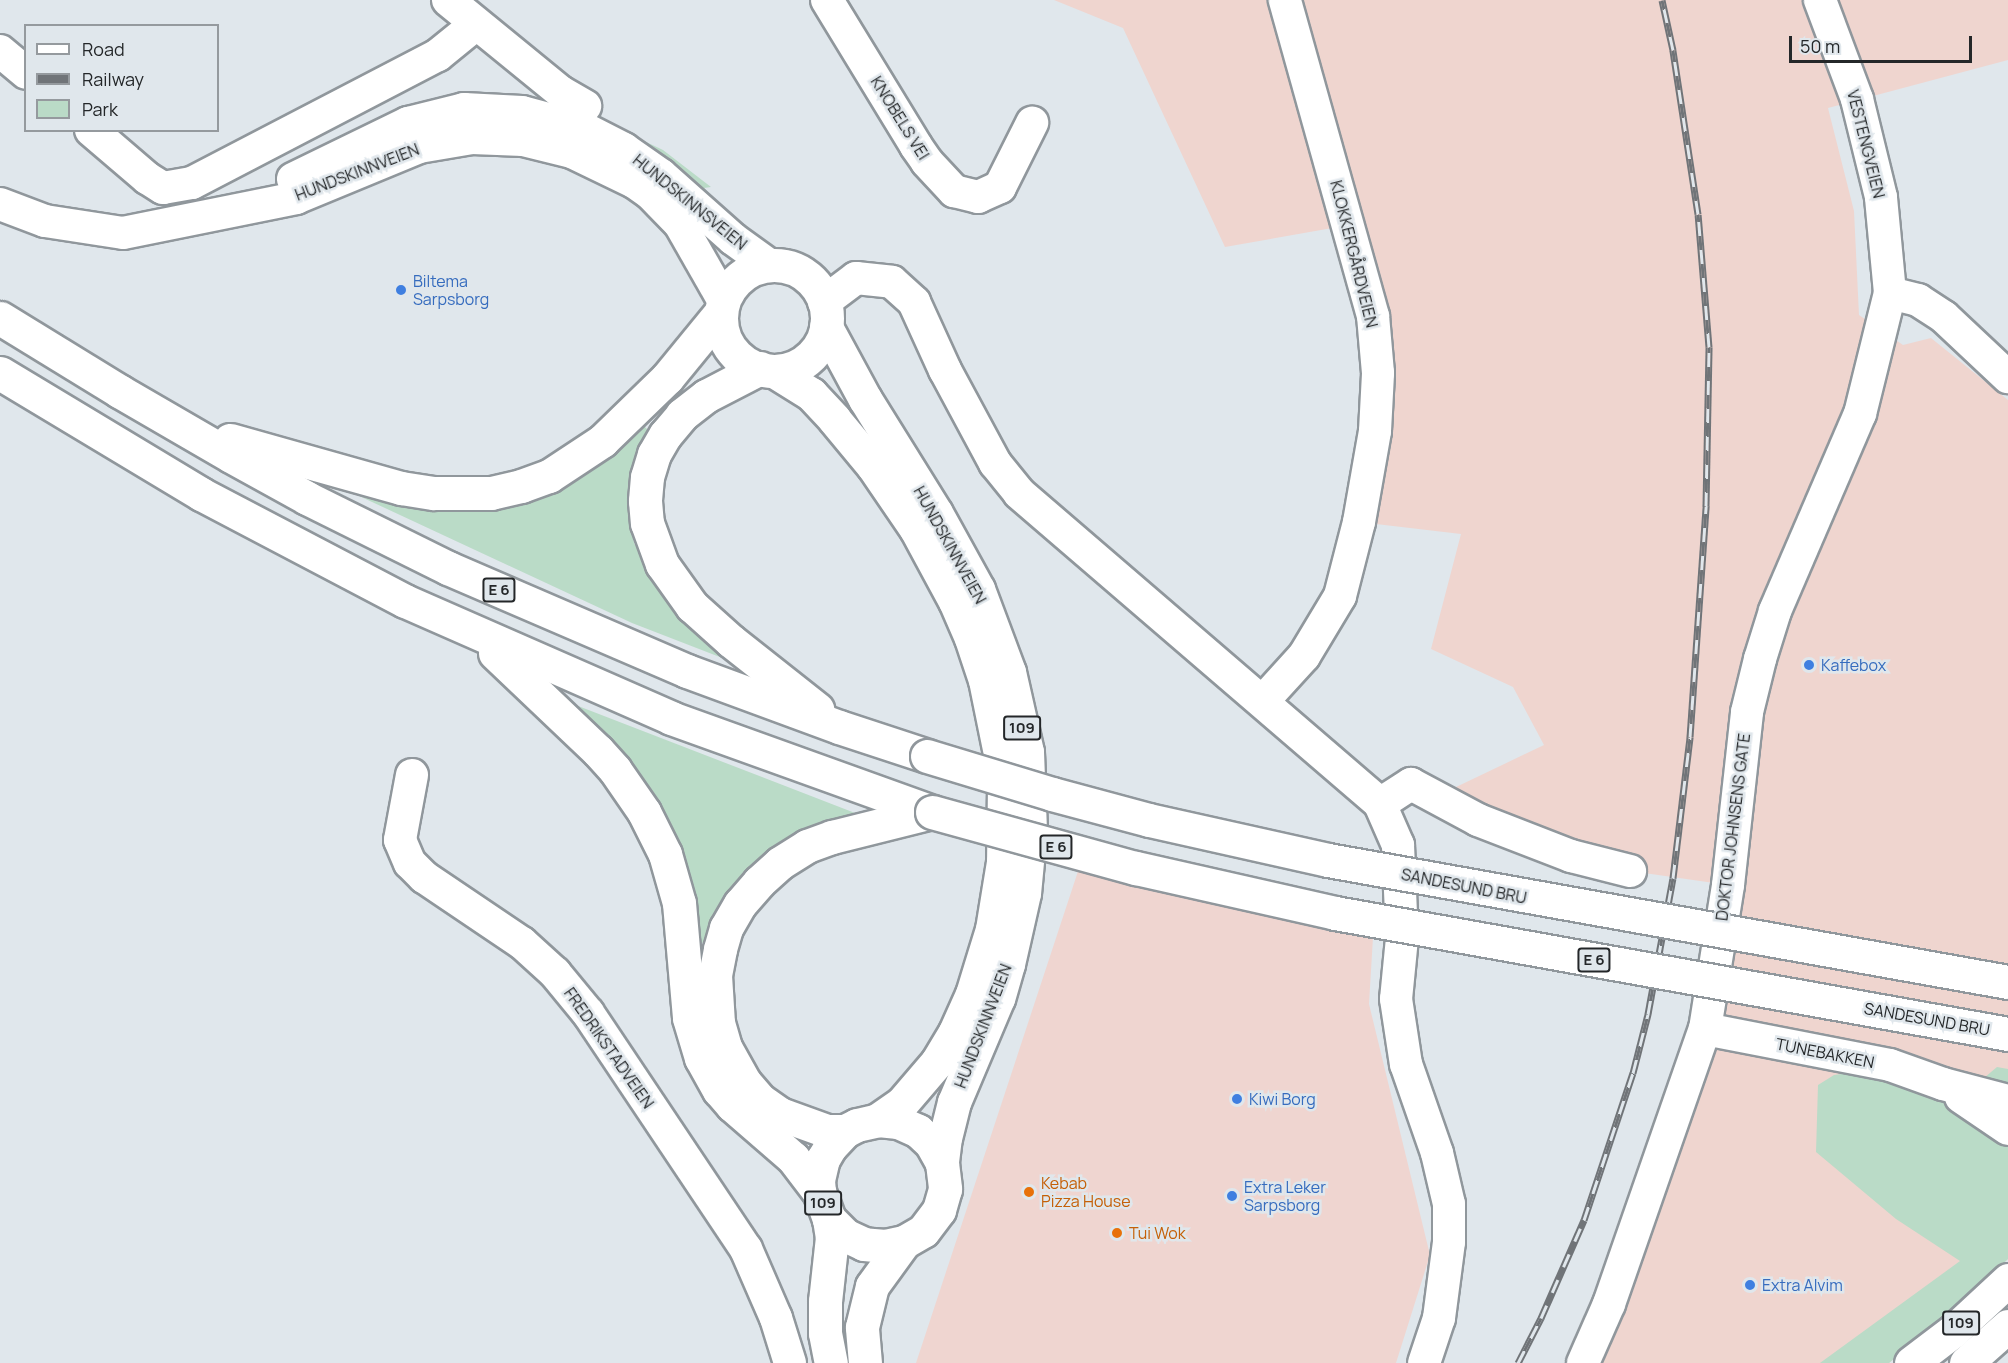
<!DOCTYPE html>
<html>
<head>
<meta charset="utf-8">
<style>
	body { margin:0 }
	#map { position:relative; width:2008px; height:1363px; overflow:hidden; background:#e0e7ec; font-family:Manrope,sans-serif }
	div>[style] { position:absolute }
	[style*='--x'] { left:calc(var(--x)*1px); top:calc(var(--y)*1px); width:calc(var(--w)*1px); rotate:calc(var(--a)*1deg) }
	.commercial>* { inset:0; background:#efd5d0 }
	.industrial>* { inset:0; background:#efd5cf }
	.green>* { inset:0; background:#badbc7 }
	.roads { filter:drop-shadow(2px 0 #90979c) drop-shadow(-2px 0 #90979c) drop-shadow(0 2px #90979c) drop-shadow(0 -2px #90979c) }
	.minor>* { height:32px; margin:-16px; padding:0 16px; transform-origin:16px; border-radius:16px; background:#fff }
	.major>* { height:33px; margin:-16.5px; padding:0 16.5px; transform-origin:16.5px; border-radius:16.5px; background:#fff }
	.major>.ring { margin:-16.5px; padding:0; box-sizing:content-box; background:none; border:33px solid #fff; border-radius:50% }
	.highway>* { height:33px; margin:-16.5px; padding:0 16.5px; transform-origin:16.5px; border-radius:16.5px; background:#fff }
	.rail>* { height:7px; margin-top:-3.5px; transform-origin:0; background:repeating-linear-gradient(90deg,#e0e7ec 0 14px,#707478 0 28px); box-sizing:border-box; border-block:2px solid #707478 }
	.bridges { filter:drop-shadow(2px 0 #90979c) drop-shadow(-2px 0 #90979c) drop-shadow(0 2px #90979c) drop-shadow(0 -2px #90979c) }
	.highway-bridge>* { height:33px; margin:-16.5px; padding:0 16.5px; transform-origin:16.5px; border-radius:16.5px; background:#fff }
	.dots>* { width:16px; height:16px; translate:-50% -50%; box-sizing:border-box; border:3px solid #e0e7ec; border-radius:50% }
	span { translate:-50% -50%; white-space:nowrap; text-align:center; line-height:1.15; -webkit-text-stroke:5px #e0e7ec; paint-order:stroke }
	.shield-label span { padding:2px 4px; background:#e0e7ec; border:2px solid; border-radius:4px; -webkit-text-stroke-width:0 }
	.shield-label { font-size:15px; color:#242729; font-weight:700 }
	.street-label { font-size:16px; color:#242729 }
	.shop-label { font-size:16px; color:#366cbe }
	.left { translate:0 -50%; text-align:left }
	.food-label { font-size:16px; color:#c56008 }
	.legend { position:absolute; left:24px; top:24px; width:195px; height:108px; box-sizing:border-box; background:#e0e7ec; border:2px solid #959a9e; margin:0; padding:8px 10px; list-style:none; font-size:18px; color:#242729 }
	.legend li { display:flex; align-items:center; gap:12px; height:30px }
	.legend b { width:30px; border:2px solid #959a9e }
	.scale { position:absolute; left:1789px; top:36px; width:183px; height:27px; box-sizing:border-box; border:3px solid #242729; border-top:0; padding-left:8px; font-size:18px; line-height:21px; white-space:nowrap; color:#242729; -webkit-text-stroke:4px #e0e7ec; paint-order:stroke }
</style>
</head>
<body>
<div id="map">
	<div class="commercial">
		<i style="clip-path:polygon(1086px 847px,1375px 904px,1369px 1004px,1430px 1255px,1396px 1363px,916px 1363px)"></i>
	</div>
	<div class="industrial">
		<i style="clip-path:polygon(1054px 0,2008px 0,2008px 60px,1828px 108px,1854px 211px,1859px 315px,1903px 345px,1931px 338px,2008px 400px,2008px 1259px,1889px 1363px,1579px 1363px,1705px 1029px,1728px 885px,1630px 871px,1443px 801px,1454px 788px,1544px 745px,1513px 687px,1431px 649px,1461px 534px,1359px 522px,1378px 373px,1338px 227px,1225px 247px,1123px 28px)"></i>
	</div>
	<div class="green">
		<i style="clip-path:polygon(623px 131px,663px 150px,711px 187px,704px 188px,713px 197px,705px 205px)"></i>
		<i style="clip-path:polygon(642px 424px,651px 433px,631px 476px,629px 509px,634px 543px,647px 567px,743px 666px,632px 623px,342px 488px,419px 507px,461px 512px,504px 506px)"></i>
		<i style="clip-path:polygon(573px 704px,855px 813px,855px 817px,840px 817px,795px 835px,767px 854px,742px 877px,717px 913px,710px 944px,694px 941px,571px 709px)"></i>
		<i style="clip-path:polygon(1997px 1067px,2008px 1069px,2008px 1085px,1984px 1078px)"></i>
		<i style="clip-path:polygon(1855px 1072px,1940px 1101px,2008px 1142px,2008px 1259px,1972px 1293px,1889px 1363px,1820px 1363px,1960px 1261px,1896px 1219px,1816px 1152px,1818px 1085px,1834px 1075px)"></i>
	</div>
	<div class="roads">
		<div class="minor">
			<i style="--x:448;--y:0;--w:146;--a:39.2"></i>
			<i style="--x:561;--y:92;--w:28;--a:30"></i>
			<i style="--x:827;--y:0;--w:171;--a:58.6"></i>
			<i style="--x:916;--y:146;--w:19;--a:55"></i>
			<i style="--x:927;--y:162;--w:40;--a:47"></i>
			<i style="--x:954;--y:191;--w:25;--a:14"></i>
			<i style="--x:978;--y:197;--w:24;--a:-24"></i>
			<i style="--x:1000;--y:187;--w:72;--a:-63.4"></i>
			<i style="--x:0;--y:51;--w:34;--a:40"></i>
			<i style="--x:91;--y:130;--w:74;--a:40.6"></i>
			<i style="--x:147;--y:178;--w:19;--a:32"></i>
			<i style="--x:163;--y:188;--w:29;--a:-10"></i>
			<i style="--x:192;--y:183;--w:277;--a:-27.5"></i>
			<i style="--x:438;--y:55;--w:49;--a:-39.2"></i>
			<i style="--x:293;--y:179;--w:128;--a:-26"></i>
			<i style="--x:408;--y:123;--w:58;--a:-14"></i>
			<i style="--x:464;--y:109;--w:58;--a:3"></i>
			<i style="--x:522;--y:112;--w:65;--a:15.1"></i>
			<i style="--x:585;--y:129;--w:44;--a:27.1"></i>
			<i style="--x:624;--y:149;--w:45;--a:35.1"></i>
			<i style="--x:661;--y:175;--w:96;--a:41.6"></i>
			<i style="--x:733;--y:239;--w:44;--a:35.8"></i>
			<i style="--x:0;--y:204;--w:48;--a:20.7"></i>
			<i style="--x:45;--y:221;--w:79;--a:8.7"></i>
			<i style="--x:123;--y:233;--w:177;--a:-11.4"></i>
			<i style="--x:296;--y:198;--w:133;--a:-22.5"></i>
			<i style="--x:419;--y:147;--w:54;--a:-9.6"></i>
			<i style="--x:472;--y:138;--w:51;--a:2.2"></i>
			<i style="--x:523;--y:140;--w:50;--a:13.8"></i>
			<i style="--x:572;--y:152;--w:69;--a:25.8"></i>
			<i style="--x:634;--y:182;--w:19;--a:35"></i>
			<i style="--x:650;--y:193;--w:43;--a:45.9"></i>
			<i style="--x:680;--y:224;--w:89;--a:60.3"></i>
			<i style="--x:1890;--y:293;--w:29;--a:14"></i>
			<i style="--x:1918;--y:300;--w:31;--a:33"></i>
			<i style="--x:1944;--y:317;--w:88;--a:43.2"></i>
			<i style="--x:824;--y:302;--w:40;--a:-37"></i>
			<i style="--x:856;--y:278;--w:36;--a:6"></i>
			<i style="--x:892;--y:282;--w:30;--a:42"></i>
			<i style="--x:914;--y:302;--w:75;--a:65.5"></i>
			<i style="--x:945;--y:370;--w:106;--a:61.7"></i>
			<i style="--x:995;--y:463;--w:38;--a:51"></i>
			<i style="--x:1019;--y:493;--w:476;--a:40.7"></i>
			<i style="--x:1380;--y:804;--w:45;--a:66.3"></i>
			<i style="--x:1398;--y:845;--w:93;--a:87.5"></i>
			<i style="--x:1402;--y:938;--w:61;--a:95.6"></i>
			<i style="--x:1396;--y:999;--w:66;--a:81.3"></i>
			<i style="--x:1406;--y:1064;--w:94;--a:70.8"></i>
			<i style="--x:1437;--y:1153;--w:52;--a:76.8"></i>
			<i style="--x:1449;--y:1204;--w:38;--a:90"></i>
			<i style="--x:1449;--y:1242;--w:77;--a:97.5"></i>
			<i style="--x:1439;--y:1318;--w:47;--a:108.4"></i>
			<i style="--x:1263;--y:701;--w:61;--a:-47.7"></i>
			<i style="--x:1304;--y:656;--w:70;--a:-59"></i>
			<i style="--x:1340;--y:596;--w:76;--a:-75.6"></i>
			<i style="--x:1359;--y:522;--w:92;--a:-80"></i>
			<i style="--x:1375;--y:431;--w:58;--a:-87"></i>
			<i style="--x:1378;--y:373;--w:57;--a:-95"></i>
			<i style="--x:1373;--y:316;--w:328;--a:-105.6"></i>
			<i style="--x:412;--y:775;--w:66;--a:100.5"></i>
			<i style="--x:400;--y:840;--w:25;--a:67"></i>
			<i style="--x:410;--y:863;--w:20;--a:45"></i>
			<i style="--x:424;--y:877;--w:118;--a:34"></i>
			<i style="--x:522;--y:943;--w:45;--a:42.3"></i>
			<i style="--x:555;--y:973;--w:52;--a:50.5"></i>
			<i style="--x:588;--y:1013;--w:284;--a:56.2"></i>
			<i style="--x:746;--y:1249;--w:75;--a:66.5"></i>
			<i style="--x:776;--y:1318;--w:47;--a:72.7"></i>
			<i style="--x:1380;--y:804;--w:37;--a:-33"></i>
			<i style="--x:1411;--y:784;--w:76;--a:28.2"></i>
			<i style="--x:1478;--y:820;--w:100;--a:21.2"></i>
			<i style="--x:1571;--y:856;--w:61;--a:14.3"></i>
			<i style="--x:1705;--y:1029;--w:188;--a:11"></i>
			<i style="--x:1890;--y:1065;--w:56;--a:19.7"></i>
			<i style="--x:1943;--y:1084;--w:67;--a:14.7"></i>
			<i style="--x:1961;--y:1097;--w:57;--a:34.2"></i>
			<i style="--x:1583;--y:1363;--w:64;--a:-66.2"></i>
			<i style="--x:1609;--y:1304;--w:291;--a:-70.8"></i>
			<i style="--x:1705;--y:1029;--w:146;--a:-80.9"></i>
			<i style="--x:1728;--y:885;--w:174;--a:-83.7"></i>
			<i style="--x:1747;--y:712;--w:55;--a:-76.2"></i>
			<i style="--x:1760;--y:659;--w:50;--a:-72.6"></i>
			<i style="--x:1775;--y:611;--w:215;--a:-66.7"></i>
			<i style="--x:1860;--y:414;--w:125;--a:-76.1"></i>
			<i style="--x:1890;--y:293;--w:96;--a:-95.4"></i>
			<i style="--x:1881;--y:197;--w:101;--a:-103.8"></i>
			<i style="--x:1857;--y:99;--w:106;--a:-110.5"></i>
		</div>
		<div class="major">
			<i class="ring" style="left:721px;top:265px;width:73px;height:73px"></i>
			<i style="--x:826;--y:327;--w:82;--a:61.6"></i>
			<i style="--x:865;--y:399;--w:134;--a:58.1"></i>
			<i style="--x:936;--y:513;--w:87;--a:61.1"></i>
			<i style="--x:978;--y:589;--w:89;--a:69.5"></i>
			<i style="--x:1009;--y:672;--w:82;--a:77.3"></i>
			<i style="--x:1027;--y:752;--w:78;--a:87.8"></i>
			<i style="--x:1030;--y:830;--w:63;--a:95.4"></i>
			<i style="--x:1024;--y:893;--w:73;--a:102.7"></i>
			<i style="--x:1008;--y:964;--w:35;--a:106"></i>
			<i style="--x:998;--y:998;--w:113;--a:112.9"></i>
			<i style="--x:954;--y:1102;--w:36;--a:104"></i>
			<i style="--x:945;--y:1137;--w:26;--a:97"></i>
			<i style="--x:942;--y:1163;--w:26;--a:83"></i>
			<i style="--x:945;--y:1189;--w:22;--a:106"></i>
			<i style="--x:939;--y:1210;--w:26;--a:127"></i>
			<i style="--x:923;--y:1231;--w:22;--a:150"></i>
			<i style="--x:904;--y:1242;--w:19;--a:168"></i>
			<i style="--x:885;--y:1246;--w:21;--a:-175"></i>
			<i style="--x:864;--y:1244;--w:21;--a:-155"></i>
			<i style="--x:845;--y:1235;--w:23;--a:-135"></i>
			<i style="--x:829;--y:1219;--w:29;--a:-110"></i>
			<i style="--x:819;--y:1192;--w:12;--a:-95"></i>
			<i style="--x:818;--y:1180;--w:22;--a:-77"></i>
			<i style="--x:823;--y:1159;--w:14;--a:-60"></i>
			<i style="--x:830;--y:1147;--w:22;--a:-47"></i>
			<i style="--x:845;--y:1131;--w:13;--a:-27"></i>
			<i style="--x:857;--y:1125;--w:22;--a:-13"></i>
			<i style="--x:878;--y:1120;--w:20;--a:6"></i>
			<i style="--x:898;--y:1122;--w:22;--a:24"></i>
			<i style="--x:918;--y:1131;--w:18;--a:43"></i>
			<i style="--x:931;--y:1143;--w:23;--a:61"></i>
			<i style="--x:774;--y:371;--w:44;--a:31.9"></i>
			<i style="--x:811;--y:394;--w:34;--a:47"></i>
			<i style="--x:834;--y:419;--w:61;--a:50.3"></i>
			<i style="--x:873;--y:466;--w:76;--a:55.7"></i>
			<i style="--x:916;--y:529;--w:82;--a:61.6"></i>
			<i style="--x:955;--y:601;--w:40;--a:66.6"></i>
			<i style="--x:971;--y:638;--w:44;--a:71.6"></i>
			<i style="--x:985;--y:680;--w:76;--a:78.5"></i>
			<i style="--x:1000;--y:754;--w:31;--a:83"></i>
			<i style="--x:1004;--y:785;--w:77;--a:90.7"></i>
			<i style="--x:1003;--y:862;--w:68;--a:99.3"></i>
			<i style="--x:992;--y:929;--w:68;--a:107.1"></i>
			<i style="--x:972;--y:994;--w:42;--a:114.1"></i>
			<i style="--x:955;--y:1032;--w:35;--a:121"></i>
			<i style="--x:937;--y:1062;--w:54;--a:130.5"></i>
			<i style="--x:902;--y:1103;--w:29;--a:145"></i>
			<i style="--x:829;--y:1219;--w:18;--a:81"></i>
			<i style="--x:832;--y:1237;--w:64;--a:96.2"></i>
			<i style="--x:825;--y:1301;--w:32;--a:90"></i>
			<i style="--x:825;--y:1333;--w:31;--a:79"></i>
			<i style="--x:865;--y:1363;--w:36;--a:-95"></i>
			<i style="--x:862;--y:1327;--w:42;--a:-76.3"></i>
			<i style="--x:872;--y:1286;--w:54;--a:-54"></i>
			<i style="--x:1911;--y:1363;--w:53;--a:-37.3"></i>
			<i style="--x:1953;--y:1331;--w:75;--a:-42.8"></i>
			<i style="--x:1966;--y:1363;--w:56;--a:-41.4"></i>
		</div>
		<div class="highway">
			<i style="--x:0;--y:318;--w:140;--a:31.5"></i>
			<i style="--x:119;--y:391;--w:129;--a:30.1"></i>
			<i style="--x:231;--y:456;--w:87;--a:28.9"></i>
			<i style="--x:307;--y:498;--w:157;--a:26.4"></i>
			<i style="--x:448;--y:568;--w:260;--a:23.3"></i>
			<i style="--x:687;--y:671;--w:162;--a:20.2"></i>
			<i style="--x:839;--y:727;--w:93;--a:18.2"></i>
			<i style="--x:760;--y:368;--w:61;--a:152.6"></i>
			<i style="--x:706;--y:396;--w:31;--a:142"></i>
			<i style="--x:682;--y:415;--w:26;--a:130"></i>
			<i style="--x:665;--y:435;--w:22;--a:120"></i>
			<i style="--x:654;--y:454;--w:24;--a:107"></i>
			<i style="--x:647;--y:477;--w:24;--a:95"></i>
			<i style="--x:645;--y:501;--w:22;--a:85"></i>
			<i style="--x:647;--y:523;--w:44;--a:69.9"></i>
			<i style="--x:662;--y:564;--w:52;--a:54.5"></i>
			<i style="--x:692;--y:606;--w:52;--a:41.9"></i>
			<i style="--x:731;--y:641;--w:110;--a:38.3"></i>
			<i style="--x:0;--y:373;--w:235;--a:31"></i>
			<i style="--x:201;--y:494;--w:230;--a:27.7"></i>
			<i style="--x:405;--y:601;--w:291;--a:23.7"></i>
			<i style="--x:671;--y:718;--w:277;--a:19.8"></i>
			<i style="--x:230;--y:440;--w:178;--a:15.7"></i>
			<i style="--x:401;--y:488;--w:33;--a:9"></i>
			<i style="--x:434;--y:493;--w:57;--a:0"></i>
			<i style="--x:491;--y:493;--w:31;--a:-13"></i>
			<i style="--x:521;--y:486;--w:30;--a:-20"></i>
			<i style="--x:549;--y:476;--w:64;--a:-33.4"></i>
			<i style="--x:602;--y:441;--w:91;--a:-44.1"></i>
			<i style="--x:667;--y:378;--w:85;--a:-50.7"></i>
			<i style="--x:495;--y:653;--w:142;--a:43.6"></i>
			<i style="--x:598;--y:751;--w:25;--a:48"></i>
			<i style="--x:615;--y:770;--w:51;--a:55.4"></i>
			<i style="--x:644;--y:812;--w:47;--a:63.4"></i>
			<i style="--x:665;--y:854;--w:51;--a:74.1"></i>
			<i style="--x:679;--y:903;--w:115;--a:85"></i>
			<i style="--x:689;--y:1018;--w:42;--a:73.3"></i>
			<i style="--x:701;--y:1058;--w:37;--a:61"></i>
			<i style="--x:719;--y:1090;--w:20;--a:49"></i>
			<i style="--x:732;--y:1105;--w:81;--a:41"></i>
			<i style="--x:793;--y:1158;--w:43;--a:52.6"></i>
			<i style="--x:845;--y:1131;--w:18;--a:180"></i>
			<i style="--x:827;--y:1131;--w:50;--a:-160.1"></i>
			<i style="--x:780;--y:1114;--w:24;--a:-145"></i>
			<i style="--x:760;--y:1100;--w:23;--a:-131"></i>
			<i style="--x:745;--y:1083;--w:41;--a:-119.1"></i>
			<i style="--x:725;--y:1047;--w:25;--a:-106"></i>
			<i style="--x:718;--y:1023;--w:48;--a:-93.6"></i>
			<i style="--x:715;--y:975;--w:26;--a:-79"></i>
			<i style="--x:720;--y:949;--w:22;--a:-74"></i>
			<i style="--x:726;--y:928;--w:28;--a:-60"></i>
			<i style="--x:740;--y:904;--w:29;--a:-49"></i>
			<i style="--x:759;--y:882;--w:28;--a:-42"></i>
			<i style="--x:780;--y:863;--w:32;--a:-32"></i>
			<i style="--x:807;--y:846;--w:27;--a:-20"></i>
			<i style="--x:832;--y:837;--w:103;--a:-14"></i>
		</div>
	</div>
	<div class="rail">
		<i style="--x:1518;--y:1363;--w:51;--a:-62.9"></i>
		<i style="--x:1541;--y:1318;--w:107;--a:-66.3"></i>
		<i style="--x:1584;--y:1220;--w:155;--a:-71.6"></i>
		<i style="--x:1633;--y:1073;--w:61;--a:-75.7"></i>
		<i style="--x:1648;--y:1014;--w:138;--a:-79.6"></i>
		<i style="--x:1673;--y:878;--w:142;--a:-83.1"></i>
		<i style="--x:1690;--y:737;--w:232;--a:-86"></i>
		<i style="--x:1706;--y:506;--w:159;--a:-88.9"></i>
		<i style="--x:1709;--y:347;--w:133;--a:-94.7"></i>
		<i style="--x:1698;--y:214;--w:166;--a:-98.7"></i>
		<i style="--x:1673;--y:50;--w:51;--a:-102.4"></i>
	</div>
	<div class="bridges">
		<div class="highway-bridge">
			<i style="--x:927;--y:756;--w:131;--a:16.9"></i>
			<i style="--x:1052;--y:794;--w:100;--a:15"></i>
			<i style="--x:1149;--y:820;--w:183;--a:12.6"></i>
			<i style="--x:1328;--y:860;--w:691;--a:10.17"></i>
			<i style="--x:932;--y:812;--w:212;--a:15.4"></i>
			<i style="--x:1136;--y:868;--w:204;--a:12.7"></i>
			<i style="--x:1335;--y:913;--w:684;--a:10.19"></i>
		</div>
	</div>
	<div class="dots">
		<i style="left:401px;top:290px;background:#3f7fe0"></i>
		<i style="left:1809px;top:665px;background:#3f7fe0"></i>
		<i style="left:1237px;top:1099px;background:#3f7fe0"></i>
		<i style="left:1029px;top:1192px;background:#e8710a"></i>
		<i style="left:1232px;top:1196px;background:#3f7fe0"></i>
		<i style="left:1117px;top:1233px;background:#e8710a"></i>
		<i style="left:1750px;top:1285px;background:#3f7fe0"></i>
	</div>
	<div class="shield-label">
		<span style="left:499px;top:590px">E 6</span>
		<span style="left:1022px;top:728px">109</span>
		<span style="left:1056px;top:847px">E 6</span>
		<span style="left:1594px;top:960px">E 6</span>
		<span style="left:823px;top:1203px">109</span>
		<span style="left:1961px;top:1323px">109</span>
	</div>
	<div class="street-label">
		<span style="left:900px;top:118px;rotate:58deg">KNOBELS VEI</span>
		<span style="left:1866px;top:144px;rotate:76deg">VESTENGVEIEN</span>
		<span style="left:357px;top:172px;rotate:-21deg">HUNDSKINNVEIEN</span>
		<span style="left:690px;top:202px;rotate:39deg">HUNDSKINNSVEIEN</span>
		<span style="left:1354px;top:254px;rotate:76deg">KLOKKERGÅRDVEIEN</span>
		<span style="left:950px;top:545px;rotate:61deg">HUNDSKINNVEIEN</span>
		<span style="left:1733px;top:827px;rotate:-83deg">DOKTOR JOHNSENS GATE</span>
		<span style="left:1464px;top:886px;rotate:11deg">SANDESUND BRU</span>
		<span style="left:1927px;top:1019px;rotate:10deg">SANDESUND BRU</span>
		<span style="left:983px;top:1026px;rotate:-69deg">HUNDSKINNVEIEN</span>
		<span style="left:609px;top:1048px;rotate:55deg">FREDRIKSTADVEIEN</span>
		<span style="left:1825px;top:1053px;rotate:11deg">TUNEBAKKEN</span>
	</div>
	<div class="shop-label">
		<span class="left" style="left:413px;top:290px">Biltema<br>Sarpsborg</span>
		<span class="left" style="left:1821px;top:665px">Kaffebox</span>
		<span class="left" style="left:1249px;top:1099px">Kiwi Borg</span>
		<span class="left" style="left:1244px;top:1196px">Extra Leker<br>Sarpsborg</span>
		<span class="left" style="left:1762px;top:1285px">Extra Alvim</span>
	</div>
	<div class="food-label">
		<span class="left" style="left:1041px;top:1192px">Kebab<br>Pizza House</span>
		<span class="left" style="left:1129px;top:1233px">Tui Wok</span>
	</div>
	<ul class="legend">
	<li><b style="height:8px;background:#fff"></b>Road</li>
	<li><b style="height:8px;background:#707478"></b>Railway</li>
	<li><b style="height:16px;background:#badbc7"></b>Park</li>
	</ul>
	<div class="scale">50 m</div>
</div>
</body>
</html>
